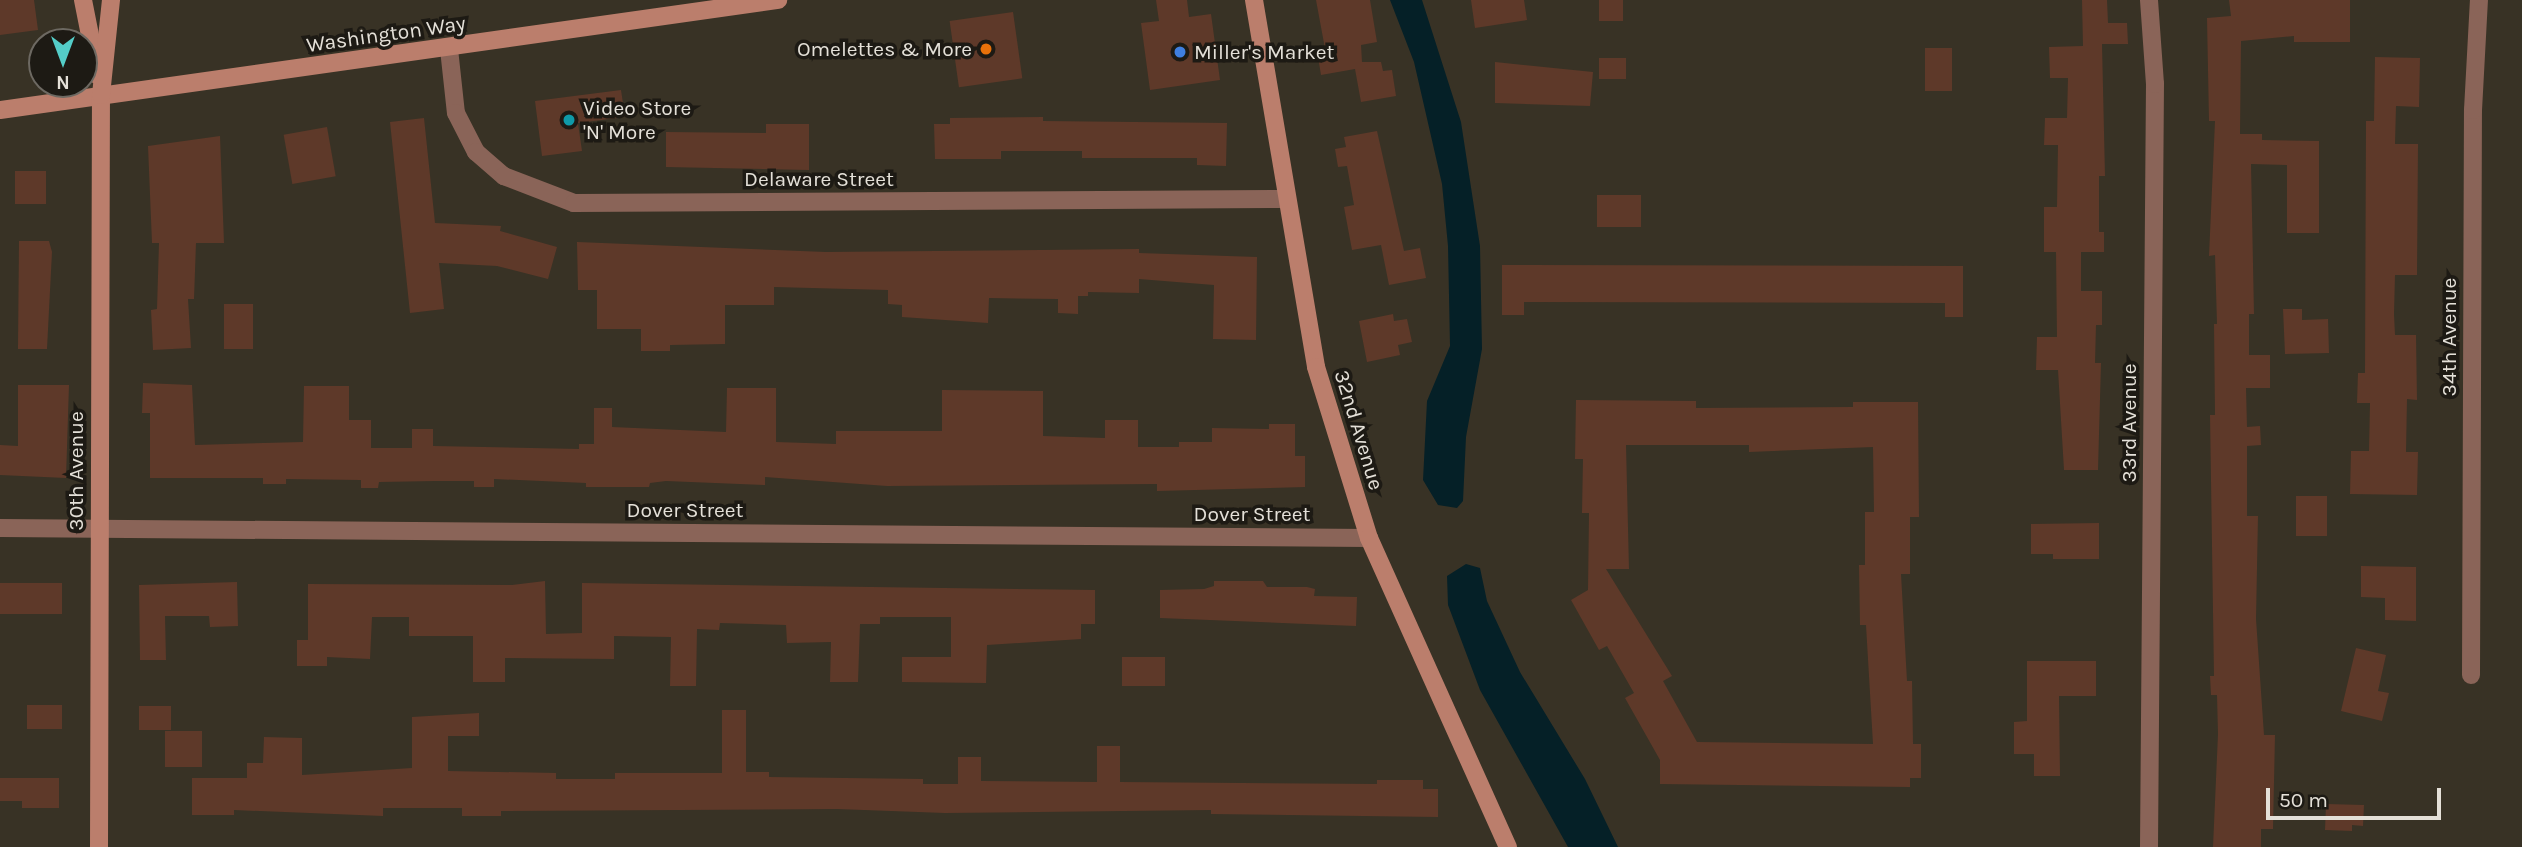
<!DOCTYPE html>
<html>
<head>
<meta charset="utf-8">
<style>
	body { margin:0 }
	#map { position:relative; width:2522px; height:847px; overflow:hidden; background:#383225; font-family:Karla,sans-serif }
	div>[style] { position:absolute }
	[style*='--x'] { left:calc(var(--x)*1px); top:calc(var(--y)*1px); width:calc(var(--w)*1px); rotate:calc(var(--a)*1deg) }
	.water>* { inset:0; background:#052027 }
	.building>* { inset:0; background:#5e3929; transform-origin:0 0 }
	.street>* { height:18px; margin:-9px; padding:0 9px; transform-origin:9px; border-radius:9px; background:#8a6458 }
	.secondary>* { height:18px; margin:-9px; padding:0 9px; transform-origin:9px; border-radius:9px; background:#bb7e6c }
	.dots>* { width:19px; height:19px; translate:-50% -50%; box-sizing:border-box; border:4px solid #1d1a14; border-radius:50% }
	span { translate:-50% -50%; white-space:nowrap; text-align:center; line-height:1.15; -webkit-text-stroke:7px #1d1a14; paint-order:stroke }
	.street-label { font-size:21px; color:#e4e0d8 }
	.poi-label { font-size:21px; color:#e4e0d8 }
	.right { translate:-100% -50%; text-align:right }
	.left { translate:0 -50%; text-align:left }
	.north { position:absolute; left:28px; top:28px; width:70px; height:70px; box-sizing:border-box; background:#1d1a14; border:2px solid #6d6962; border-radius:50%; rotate:180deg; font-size:19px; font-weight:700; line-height:28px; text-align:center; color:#e4e0d8 }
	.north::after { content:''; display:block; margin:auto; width:24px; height:32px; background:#54cdc8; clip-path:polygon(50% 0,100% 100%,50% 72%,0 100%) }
	.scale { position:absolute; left:2266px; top:788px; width:175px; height:32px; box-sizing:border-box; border:4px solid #e4e0d8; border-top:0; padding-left:9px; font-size:21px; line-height:24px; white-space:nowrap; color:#e4e0d8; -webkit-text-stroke:5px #1d1a14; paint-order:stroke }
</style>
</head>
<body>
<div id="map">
	<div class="water">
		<i style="clip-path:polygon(1390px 0,1422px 0,1461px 122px,1480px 246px,1482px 349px,1466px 437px,1463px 501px,1457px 508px,1438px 505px,1423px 480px,1427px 401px,1450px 346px,1448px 246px,1442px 184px,1414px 62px)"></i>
		<i style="clip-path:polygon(1466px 564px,1480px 568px,1487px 601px,1520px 672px,1585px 779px,1618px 847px,1568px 847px,1480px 690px,1448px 605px,1447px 576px)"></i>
	</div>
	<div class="building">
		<i style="clip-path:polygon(0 0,34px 0,38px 30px,0 35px)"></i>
		<i style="clip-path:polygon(1156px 0,1187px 0,1189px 17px,1211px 14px,1220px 80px,1150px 90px,1141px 23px,1159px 21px)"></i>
		<i style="clip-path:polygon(1316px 0,1370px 0,1377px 42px,1361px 45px,1362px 62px,1381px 62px,1383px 71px,1392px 70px,1396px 96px,1361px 102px,1355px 69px,1321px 75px,1318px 57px,1326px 54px)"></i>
		<i style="clip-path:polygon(1471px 0,1524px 0,1527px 20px,1475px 28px)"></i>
		<i style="left:1599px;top:0;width:24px;height:21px"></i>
		<i style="clip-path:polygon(2082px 0,2107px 0,2108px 23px,2127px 23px,2128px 44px,2102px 44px,2105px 176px,2099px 176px,2099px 232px,2104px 232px,2104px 252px,2081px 252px,2081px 291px,2102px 291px,2102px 325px,2096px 325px,2095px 363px,2101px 363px,2098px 470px,2064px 470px,2058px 370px,2036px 370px,2037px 337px,2057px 337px,2056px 252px,2044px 252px,2044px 207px,2057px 207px,2058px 145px,2044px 145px,2045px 118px,2067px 118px,2068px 78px,2050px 78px,2049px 47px,2083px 46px)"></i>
		<i style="clip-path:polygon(2229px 0,2350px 0,2350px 42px,2294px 42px,2294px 36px,2241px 41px,2240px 134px,2262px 134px,2262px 140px,2319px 141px,2319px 233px,2287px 233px,2287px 165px,2251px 164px,2254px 314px,2249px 314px,2249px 355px,2270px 355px,2270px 388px,2246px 388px,2247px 427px,2260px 426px,2261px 445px,2247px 446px,2247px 516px,2258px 516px,2256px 619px,2264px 735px,2275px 735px,2273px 829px,2261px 829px,2261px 847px,2213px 847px,2218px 734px,2217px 695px,2211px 695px,2210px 676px,2214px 676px,2210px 415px,2215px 415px,2214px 324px,2217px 324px,2215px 255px,2209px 256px,2215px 121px,2209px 121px,2207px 18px,2231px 16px)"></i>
		<i style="left:1013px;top:12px;width:67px;height:64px;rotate:82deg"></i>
		<i style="left:1925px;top:48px;width:27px;height:43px"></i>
		<i style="clip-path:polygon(2375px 57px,2420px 58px,2419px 107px,2396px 106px,2395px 144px,2418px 144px,2417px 275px,2395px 275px,2394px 314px,2395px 335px,2416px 335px,2417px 400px,2407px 399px,2406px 452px,2418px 452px,2417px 495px,2350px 494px,2351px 451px,2369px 451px,2370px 403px,2357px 403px,2358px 373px,2365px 373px,2366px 121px,2374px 121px)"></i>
		<i style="left:1599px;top:58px;width:27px;height:21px"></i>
		<i style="clip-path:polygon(1495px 62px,1593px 72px,1590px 106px,1495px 103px)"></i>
		<i style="clip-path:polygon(621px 90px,625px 117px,578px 123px,582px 151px,542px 156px,535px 101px)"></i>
		<i style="clip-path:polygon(1043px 117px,1043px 121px,1227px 123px,1226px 166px,1197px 165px,1197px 158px,1082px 158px,1082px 151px,1001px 151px,1001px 159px,935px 159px,934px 124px,950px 124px,950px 118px)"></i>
		<i style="clip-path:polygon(424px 118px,435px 223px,501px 226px,500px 231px,557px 247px,548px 279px,497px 266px,439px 263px,444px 309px,410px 313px,390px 122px)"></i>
		<i style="clip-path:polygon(766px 124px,809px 124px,809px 170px,666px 167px,666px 132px,766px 133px)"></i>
		<i style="left:327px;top:127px;width:50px;height:44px;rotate:80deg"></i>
		<i style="clip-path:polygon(1377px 131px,1404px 251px,1420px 248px,1426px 278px,1389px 285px,1381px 245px,1352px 250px,1344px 207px,1354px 205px,1347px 166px,1338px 167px,1335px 149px,1346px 147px,1344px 137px)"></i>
		<i style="clip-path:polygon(220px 136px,224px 243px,196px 243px,194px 299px,188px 299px,191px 348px,153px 350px,151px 310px,157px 309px,159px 243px,152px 243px,148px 146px)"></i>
		<i style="left:15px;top:171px;width:31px;height:33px"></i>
		<i style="left:1597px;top:195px;width:44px;height:32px"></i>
		<i style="clip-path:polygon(19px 241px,49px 241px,52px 252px,47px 349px,18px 349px)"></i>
		<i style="clip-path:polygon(577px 242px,826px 252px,1139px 249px,1139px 253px,1257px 257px,1256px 340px,1213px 339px,1214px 285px,1139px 279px,1139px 293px,1088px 292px,1088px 296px,1078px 296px,1078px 314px,1058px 313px,1058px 299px,989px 298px,988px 323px,902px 317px,902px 305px,888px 304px,888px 290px,774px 287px,774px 305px,725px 305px,725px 344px,670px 345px,670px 351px,641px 351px,641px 329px,597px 329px,597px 290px,578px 290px)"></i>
		<i style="clip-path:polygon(1502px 265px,1963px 266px,1963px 317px,1945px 317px,1945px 303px,1524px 302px,1524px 315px,1502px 315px)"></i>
		<i style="left:224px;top:304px;width:29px;height:45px"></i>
		<i style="clip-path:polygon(2283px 309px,2302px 309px,2302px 320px,2328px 319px,2329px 353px,2285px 354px)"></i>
		<i style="clip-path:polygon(1393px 314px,1394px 321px,1407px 319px,1412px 342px,1398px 345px,1400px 355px,1367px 362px,1359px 321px)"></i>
		<i style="clip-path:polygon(143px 383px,192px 385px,195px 445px,303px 442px,304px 386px,349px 386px,349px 420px,371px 420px,371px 448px,412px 448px,412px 429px,433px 429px,433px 446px,579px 449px,579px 444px,594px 444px,594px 408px,612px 408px,612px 427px,726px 432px,727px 388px,776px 388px,776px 442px,836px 444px,836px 431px,942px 431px,942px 390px,1043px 391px,1043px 436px,1105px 438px,1105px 420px,1138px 420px,1138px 447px,1179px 447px,1179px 442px,1212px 442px,1212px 428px,1269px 429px,1269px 424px,1295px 424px,1295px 456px,1305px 456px,1305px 487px,1157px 491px,1157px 484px,887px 486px,765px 477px,765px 485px,666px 481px,650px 483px,649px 487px,586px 487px,586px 483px,494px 479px,494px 487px,474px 487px,474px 481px,436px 481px,379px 482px,378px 488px,361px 488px,361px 480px,286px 479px,286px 484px,263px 484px,263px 478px,150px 478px,150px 413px,142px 413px)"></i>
		<i style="clip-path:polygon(18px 385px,69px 385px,66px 478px,0 475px,0 445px,18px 446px)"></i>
		<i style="clip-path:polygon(evenodd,1576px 400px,1696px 401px,1696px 408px,1853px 407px,1853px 402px,1918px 402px,1919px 517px,1910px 517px,1910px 574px,1901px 574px,1907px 681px,1912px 681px,1913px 744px,1921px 744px,1921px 778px,1910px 778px,1910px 787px,1660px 784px,1660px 760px,1625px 698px,1634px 693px,1607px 646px,1599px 650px,1571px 600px,1588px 590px,1589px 513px,1582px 513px,1583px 459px,1575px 459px,1576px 400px,1626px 445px,1749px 445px,1749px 452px,1873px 447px,1874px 512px,1865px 512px,1865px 565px,1859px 565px,1860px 625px,1866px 625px,1873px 744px,1697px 742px,1663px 681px,1672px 676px,1606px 569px,1629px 569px,1626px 445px)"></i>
		<i style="left:2296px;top:496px;width:31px;height:40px"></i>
		<i style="clip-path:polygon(2099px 523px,2099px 559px,2053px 559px,2053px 554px,2031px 554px,2031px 524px)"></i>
		<i style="clip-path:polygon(2361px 566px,2416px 567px,2416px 621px,2385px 620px,2385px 598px,2361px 597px)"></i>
		<i style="clip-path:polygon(545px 581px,546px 634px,582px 633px,582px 583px,1095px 590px,1095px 624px,1081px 624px,1081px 639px,987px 645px,986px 683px,902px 682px,902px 657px,951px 657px,951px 617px,880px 617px,880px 624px,860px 624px,858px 682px,830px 682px,831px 642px,787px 643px,786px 625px,720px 623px,719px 630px,697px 629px,696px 686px,670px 686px,671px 637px,614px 636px,614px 659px,505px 658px,505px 682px,473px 682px,473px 636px,409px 636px,409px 617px,372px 617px,370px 659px,327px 657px,327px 666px,297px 666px,297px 640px,308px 640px,308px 584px,512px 585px)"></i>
		<i style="clip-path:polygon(1214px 581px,1263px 581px,1267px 587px,1307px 587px,1315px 589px,1314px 596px,1357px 597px,1356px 626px,1160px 618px,1160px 590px,1204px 589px,1214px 586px)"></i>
		<i style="clip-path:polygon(237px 582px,238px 626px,210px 627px,209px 616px,165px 616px,166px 660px,140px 660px,139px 585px)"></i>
		<i style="left:0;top:583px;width:62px;height:31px"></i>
		<i style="clip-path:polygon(2356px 648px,2386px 655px,2378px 691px,2389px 693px,2382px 721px,2341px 711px)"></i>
		<i style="left:1122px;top:657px;width:43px;height:29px"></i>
		<i style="clip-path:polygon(2027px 661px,2096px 661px,2096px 696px,2059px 696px,2060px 776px,2034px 776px,2034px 754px,2014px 754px,2014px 722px,2027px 721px)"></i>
		<i style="left:27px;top:705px;width:35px;height:24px"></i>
		<i style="left:139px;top:706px;width:32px;height:24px"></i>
		<i style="clip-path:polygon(722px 710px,746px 710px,746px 772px,769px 772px,769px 777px,923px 779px,923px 784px,958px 784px,958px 757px,981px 757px,981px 781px,1097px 782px,1097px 746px,1120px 746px,1120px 782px,1377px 784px,1377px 780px,1423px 780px,1423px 789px,1438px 789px,1438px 817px,1211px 814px,1211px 810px,945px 813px,837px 809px,501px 811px,501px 816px,462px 816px,462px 808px,383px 808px,383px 816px,234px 810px,234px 815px,192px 815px,192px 778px,247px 778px,247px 763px,263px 763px,264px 737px,302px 738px,302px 775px,412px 768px,412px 717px,479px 713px,479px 736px,448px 736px,448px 771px,556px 773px,556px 779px,615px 779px,615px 773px,722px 773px)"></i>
		<i style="left:165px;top:731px;width:37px;height:36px"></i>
		<i style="clip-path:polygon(0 778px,59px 778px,59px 808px,22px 808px,22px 801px,0 801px)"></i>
		<i style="clip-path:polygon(2326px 804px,2364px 805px,2363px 826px,2352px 825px,2352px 831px,2325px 830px)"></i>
	</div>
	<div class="street">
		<i style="--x:449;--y:49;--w:64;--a:83.8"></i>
		<i style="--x:456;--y:113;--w:44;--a:62.9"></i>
		<i style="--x:476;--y:152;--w:37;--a:41"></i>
		<i style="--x:504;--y:176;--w:75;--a:21.1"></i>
		<i style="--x:574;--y:203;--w:711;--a:-0.32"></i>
		<i style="--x:0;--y:528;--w:1369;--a:0.42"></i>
		<i style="--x:2471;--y:675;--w:565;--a:-89.8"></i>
		<i style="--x:2473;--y:110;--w:110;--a:-86.9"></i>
		<i style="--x:2149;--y:847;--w:763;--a:-89.55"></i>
		<i style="--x:2155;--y:84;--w:84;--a:-94.1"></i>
	</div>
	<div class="secondary">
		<i style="--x:83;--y:0;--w:77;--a:78.8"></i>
		<i style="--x:1254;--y:0;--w:372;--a:80.4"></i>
		<i style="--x:1316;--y:367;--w:179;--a:72.8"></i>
		<i style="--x:1369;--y:538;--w:339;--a:65.8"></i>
		<i style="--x:0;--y:110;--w:786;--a:-8.05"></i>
		<i style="--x:99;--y:847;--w:752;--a:-89.85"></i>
		<i style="--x:101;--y:95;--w:96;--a:-84"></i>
	</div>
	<div class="dots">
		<i style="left:986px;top:49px;background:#e8710a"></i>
		<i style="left:1180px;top:52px;background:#3f7fe0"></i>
		<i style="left:569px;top:120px;background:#0f9aa8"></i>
	</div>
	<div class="street-label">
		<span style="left:386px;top:34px;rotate:-8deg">Washington Way</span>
		<span style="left:819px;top:179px">Delaware Street</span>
		<span style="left:2449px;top:337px;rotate:-90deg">34th Avenue</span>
		<span style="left:2129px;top:423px;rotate:-90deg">33rd Avenue</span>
		<span style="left:1359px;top:430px;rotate:73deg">32nd Avenue</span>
		<span style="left:76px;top:471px;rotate:-90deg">30th Avenue</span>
		<span style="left:685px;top:510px">Dover Street</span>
		<span style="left:1252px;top:514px">Dover Street</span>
	</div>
	<div class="poi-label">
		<span class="right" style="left:972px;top:49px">Omelettes &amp; More</span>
		<span class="left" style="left:1194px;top:52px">Miller's Market</span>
		<span class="left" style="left:583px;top:120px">Video Store<br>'N' More</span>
	</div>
	<div class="north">N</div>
	<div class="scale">50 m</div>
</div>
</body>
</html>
